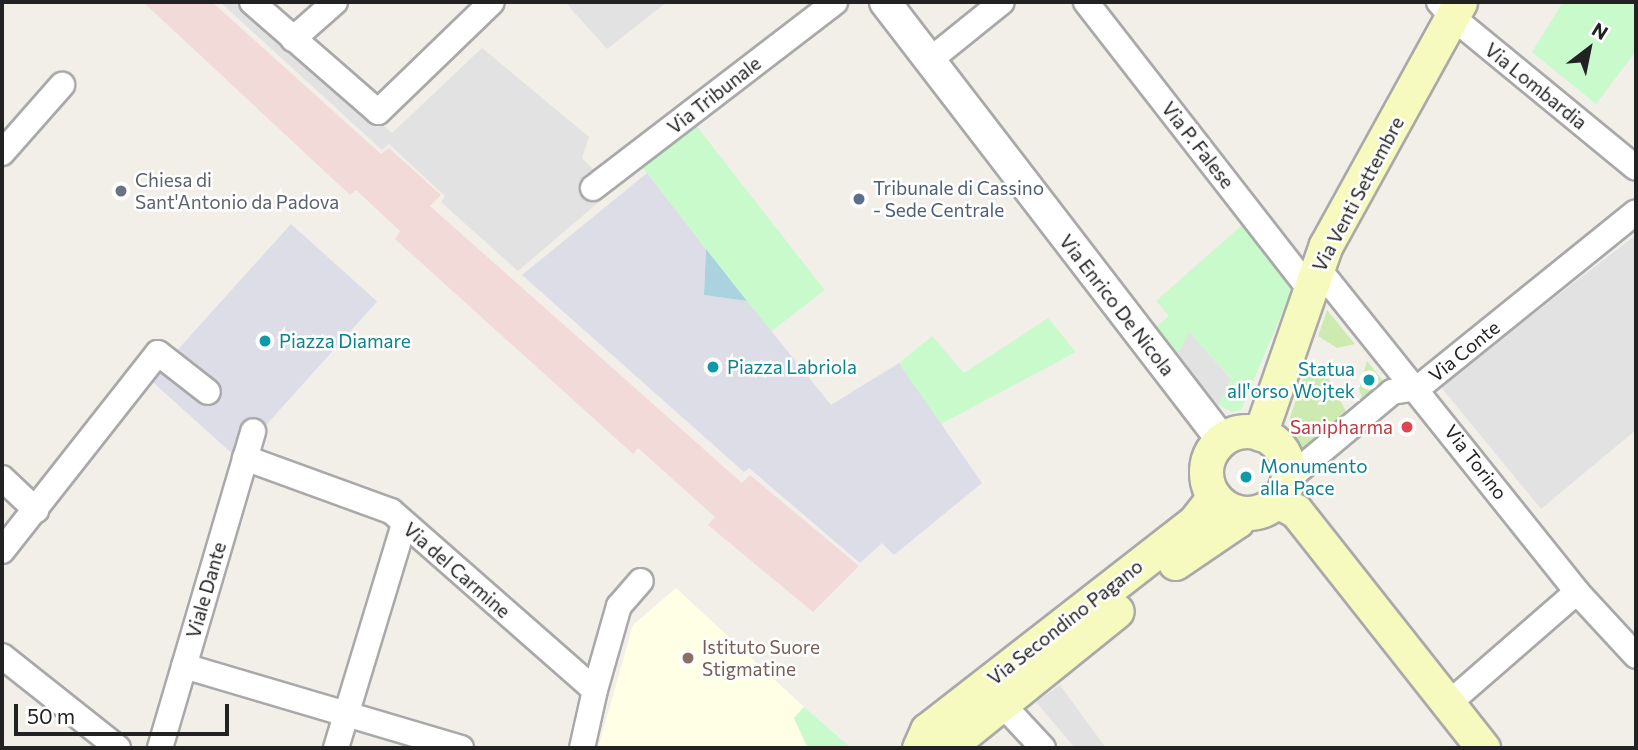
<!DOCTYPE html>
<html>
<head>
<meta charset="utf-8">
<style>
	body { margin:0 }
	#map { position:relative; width:1638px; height:750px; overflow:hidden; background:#f2efe9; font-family:Commissioner,sans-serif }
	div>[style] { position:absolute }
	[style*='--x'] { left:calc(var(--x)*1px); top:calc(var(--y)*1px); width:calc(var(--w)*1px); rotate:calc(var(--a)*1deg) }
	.commercial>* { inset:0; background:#f2dad9 }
	.education>* { inset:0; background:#ffffe5 }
	.grass>* { inset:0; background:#cdebb0 }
	.park>* { inset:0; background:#c8facc; transform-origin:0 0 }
	.parking>* { inset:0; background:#e2e2e2 }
	.plaza>* { inset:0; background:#dddde8; transform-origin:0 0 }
	.water>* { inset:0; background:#aad3df }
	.roads { filter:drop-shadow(2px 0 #a9a9a9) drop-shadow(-2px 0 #a9a9a9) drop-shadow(0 2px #a9a9a9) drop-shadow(0 -2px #a9a9a9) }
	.minor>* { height:24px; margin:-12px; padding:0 12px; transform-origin:12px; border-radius:12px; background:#fff }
	.tertiary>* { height:30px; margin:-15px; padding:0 15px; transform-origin:15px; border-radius:15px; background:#fff }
	.secondary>* { height:33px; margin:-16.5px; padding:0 16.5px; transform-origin:16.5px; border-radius:16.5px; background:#f7fabf }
	.secondary>.ring { margin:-16.5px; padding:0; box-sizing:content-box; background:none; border:33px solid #f7fabf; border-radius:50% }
	.dots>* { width:19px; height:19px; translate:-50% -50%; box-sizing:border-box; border:4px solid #fff; border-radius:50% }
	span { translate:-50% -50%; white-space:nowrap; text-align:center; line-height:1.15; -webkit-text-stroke:5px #fff; paint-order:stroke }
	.street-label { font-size:19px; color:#222 }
	.worship-label { font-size:19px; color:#5b616d }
	.left { translate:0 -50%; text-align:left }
	.service-label { font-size:19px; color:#4e5e75 }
	.culture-label { font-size:19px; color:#0d838f }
	.right { translate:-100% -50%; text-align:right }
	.health-label { font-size:19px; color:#be3a42 }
	.education-label { font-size:19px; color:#785e54 }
	.frame { position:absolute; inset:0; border:4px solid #222; pointer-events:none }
	.north { position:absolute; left:1554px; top:14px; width:70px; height:70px; -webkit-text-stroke:5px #fff; paint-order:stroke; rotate:32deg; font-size:19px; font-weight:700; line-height:28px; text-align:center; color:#222 }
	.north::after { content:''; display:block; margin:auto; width:24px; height:32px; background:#222; clip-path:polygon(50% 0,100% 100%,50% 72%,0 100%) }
	.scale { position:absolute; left:14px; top:704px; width:215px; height:32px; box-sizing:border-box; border:4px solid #222; border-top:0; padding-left:9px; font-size:21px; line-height:24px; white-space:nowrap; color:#222; -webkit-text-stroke:5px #fff; paint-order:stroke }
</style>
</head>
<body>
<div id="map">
	<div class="commercial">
		<i style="clip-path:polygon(143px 2px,212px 2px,381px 154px,389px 148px,441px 195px,430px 206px,742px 483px,750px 475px,859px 566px,813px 612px,708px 525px,715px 517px,638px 448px,633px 454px,395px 239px,400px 231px,356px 190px,350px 195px)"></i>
	</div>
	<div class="education">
		<i style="clip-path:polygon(676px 588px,804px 707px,794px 718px,808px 748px,598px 748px,633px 625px)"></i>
	</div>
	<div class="grass">
		<i style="clip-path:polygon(1327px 310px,1355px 344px,1337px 348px,1318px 336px)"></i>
		<i style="clip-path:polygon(1367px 361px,1384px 382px,1363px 402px,1359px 388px)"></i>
		<i style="clip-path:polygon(1307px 365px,1326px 374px,1348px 415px,1304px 451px,1288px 424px)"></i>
	</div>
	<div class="park">
		<i style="clip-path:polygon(1563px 2px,1636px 2px,1636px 51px,1596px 104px,1532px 52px)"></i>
		<i style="left:691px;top:119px;width:217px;height:68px;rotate:52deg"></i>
		<i style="clip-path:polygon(1242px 225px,1294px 285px,1241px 410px,1232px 412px,1218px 405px,1231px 378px,1189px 333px,1175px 359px,1152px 330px,1169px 316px,1156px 301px)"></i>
		<i style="clip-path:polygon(1048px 318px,1076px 352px,941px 424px,899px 363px,932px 336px,964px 373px)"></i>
		<i style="clip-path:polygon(804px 707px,851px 748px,808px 748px,794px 718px)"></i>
	</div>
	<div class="parking">
		<i style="clip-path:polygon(220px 2px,244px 2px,392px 133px,482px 48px,589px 137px,582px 158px,613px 190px,518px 271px,441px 202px,445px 196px,389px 144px,382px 150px)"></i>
		<i style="clip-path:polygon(565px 2px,667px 2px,607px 49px)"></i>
		<i style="clip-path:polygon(1636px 235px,1636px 430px,1541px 509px,1440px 386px)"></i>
		<i style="clip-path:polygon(1189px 332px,1231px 379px,1218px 405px,1175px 359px)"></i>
		<i style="clip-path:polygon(1060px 685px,1106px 748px,1075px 748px,1036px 702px)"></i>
	</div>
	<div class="plaza">
		<i style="clip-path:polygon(647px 173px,706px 249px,704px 295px,747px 301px,831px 405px,899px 363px,982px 483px,894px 555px,882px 543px,860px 563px,749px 468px,744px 472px,522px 275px)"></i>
		<i style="left:291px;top:224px;width:116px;height:210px;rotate:42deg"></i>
	</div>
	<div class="water">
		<i style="clip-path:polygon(706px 249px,747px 301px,704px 295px)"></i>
	</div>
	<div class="roads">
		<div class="minor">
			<i style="--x:252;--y:2;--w:167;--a:41.1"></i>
			<i style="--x:378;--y:112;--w:158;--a:-44"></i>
			<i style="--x:1086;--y:2;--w:363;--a:52.1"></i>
			<i style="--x:1439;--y:2;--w:18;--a:49"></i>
			<i style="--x:1451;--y:16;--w:239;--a:39.4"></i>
			<i style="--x:293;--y:39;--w:56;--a:-41.4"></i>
			<i style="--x:930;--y:60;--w:92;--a:-38.9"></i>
			<i style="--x:2;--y:153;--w:91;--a:-48.6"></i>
			<i style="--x:593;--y:188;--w:305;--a:-37.5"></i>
			<i style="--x:1317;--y:267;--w:416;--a:51.3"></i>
			<i style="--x:1577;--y:592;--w:87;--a:47.3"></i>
			<i style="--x:245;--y:458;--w:155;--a:20"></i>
			<i style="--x:391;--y:511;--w:271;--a:41.3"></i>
			<i style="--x:595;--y:690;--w:59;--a:102.6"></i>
			<i style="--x:2;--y:478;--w:47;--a:43.3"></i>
			<i style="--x:1288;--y:479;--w:136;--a:-39.9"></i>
			<i style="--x:1392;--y:392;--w:26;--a:-9"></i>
			<i style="--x:1418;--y:388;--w:280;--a:-38.9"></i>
			<i style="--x:2;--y:551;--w:252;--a:-51.8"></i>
			<i style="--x:158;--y:353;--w:63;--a:38"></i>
			<i style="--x:2;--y:656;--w:148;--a:38.4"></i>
			<i style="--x:184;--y:666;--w:289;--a:16.5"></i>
			<i style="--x:595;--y:690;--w:87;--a:-74.1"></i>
			<i style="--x:619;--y:606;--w:33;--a:-49"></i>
			<i style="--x:1002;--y:704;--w:60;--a:47"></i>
			<i style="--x:1448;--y:704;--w:171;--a:-41"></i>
			<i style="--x:160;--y:748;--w:330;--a:-73.6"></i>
			<i style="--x:336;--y:748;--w:234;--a:-73.1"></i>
		</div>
		<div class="tertiary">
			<i style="--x:885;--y:2;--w:553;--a:52.43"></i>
		</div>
		<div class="secondary">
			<i class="ring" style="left:1206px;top:431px;width:49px;height:49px"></i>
			<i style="--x:1260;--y:434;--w:200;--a:-70.8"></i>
			<i style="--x:1326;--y:245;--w:277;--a:-61.1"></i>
			<i style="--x:1277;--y:501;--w:21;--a:28"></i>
			<i style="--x:1296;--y:511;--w:302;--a:51.7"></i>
			<i style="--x:1175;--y:563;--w:75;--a:-34.1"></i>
			<i style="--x:1237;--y:521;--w:9;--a:-90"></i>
			<i style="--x:919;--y:748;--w:20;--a:-66"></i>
			<i style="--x:927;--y:730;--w:340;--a:-37.9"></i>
			<i style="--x:1195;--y:521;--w:31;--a:-52"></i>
			<i style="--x:947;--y:748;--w:218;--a:-38.9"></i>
		</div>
	</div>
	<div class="dots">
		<i style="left:121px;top:191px;background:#6b7280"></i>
		<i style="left:859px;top:199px;background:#5c6f8a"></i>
		<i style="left:265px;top:341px;background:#0f9aa8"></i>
		<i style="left:713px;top:367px;background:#0f9aa8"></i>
		<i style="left:1369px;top:380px;background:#0f9aa8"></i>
		<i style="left:1407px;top:427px;background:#e0444e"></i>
		<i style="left:1246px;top:477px;background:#0f9aa8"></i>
		<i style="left:688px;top:658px;background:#8d6e63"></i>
	</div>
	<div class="street-label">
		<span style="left:1536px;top:86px;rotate:39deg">Via Lombardia</span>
		<span style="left:714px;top:95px;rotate:-38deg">Via Tribunale</span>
		<span style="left:1198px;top:145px;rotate:52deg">Via P. Falese</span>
		<span style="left:1358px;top:194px;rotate:-62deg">Via Venti Settembre</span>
		<span style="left:1117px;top:305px;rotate:52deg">Via Enrico De Nicola</span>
		<span style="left:1464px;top:351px;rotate:-39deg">Via Conte</span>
		<span style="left:1476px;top:462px;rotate:52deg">Via Torino</span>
		<span style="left:457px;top:570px;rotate:41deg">Via del Carmine</span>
		<span style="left:206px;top:590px;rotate:-74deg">Viale Dante</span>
		<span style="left:1065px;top:622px;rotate:-38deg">Via Secondino Pagano</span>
	</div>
	<div class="worship-label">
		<span class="left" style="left:135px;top:191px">Chiesa di<br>Sant'Antonio da Padova</span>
	</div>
	<div class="service-label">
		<span class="left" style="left:873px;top:199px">Tribunale di Cassino<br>- Sede Centrale</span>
	</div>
	<div class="culture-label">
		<span class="left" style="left:279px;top:341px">Piazza Diamare</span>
		<span class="left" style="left:727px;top:367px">Piazza Labriola</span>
		<span class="right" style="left:1355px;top:380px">Statua<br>all'orso Wojtek</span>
		<span class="left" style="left:1260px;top:477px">Monumento<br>alla Pace</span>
	</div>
	<div class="health-label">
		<span class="right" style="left:1393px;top:427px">Sanipharma</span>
	</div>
	<div class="education-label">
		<span class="left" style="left:702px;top:658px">Istituto Suore<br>Stigmatine</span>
	</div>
	<div class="frame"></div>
	<div class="north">N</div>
	<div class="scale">50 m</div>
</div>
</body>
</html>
